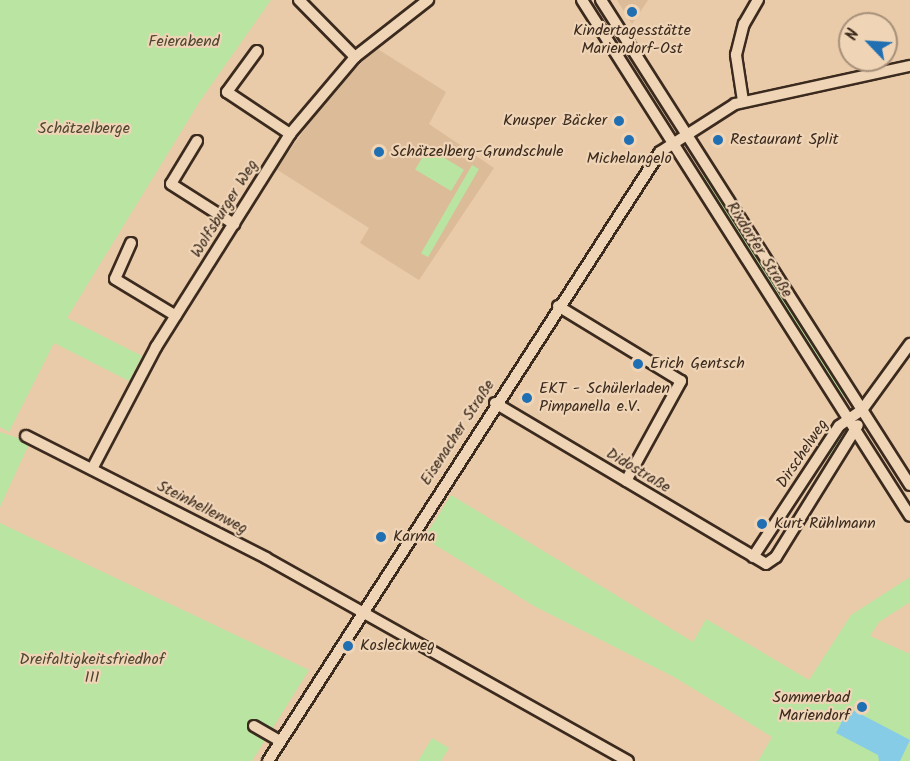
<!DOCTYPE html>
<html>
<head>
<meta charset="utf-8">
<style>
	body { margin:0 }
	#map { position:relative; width:910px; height:761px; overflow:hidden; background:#e9caa9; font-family:Kalam,sans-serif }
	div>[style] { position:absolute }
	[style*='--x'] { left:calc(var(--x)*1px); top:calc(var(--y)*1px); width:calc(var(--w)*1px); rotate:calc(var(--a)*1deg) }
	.built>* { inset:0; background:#dcbb99 }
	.green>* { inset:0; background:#b9e4a1; transform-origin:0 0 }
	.water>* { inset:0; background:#86cce7 }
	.roads { filter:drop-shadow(2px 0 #3b2a1e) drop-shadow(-2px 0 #3b2a1e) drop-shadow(0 2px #3b2a1e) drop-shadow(0 -2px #3b2a1e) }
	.minor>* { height:10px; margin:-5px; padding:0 5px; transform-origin:5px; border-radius:5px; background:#efd4b6 }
	.dots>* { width:16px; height:16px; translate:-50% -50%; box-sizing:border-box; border:3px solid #efd4b6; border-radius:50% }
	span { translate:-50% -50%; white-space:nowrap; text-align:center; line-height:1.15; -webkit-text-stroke:4.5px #efd4b6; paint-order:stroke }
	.poi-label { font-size:16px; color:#3b2a1e }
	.right { translate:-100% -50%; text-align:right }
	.left { translate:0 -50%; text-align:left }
	.park-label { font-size:16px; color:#4e4632 }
	.street-label { font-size:16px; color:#3b2a1e }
	.north { position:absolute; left:838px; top:12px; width:60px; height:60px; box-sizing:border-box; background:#efd4b6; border:2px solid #a79079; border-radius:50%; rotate:295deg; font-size:16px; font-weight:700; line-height:24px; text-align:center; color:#3b2a1e }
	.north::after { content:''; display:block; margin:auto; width:21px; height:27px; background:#1f6fb2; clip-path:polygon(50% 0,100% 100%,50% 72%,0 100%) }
</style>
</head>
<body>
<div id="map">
	<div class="built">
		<i style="clip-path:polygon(617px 0,648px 0,632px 24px)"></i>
		<i style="clip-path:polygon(376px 48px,446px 92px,429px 124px,494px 168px,419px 280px,360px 243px,369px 228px,276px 169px,332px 92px)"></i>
	</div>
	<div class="green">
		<i style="clip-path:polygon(0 0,271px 0,200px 101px,67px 318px,142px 356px,129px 381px,54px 343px,9px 432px,0 427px)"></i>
		<i style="left:428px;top:148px;width:42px;height:25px;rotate:31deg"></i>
		<i style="left:472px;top:165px;width:8px;height:102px;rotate:30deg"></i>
		<i style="clip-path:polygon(706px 174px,848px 393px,841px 401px,700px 178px)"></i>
		<i style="clip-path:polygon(0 432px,30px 442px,0 507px)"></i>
		<i style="left:839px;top:434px;width:11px;height:35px;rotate:52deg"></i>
		<i style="clip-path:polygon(451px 495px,693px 642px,706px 619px,809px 680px,851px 615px,910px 577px,910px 602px,879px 622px,870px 636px,910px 654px,910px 761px,758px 761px,772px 737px,674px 677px,534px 606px,424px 538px)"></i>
		<i style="clip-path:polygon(0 523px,309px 670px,252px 761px,0 761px)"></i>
		<i style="clip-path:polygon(432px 738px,449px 748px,441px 761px,418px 761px)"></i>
	</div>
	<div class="water">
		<i style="clip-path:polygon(849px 708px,910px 740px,900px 761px,879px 761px,878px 755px,836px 733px)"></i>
	</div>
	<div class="roads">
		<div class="minor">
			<i style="--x:299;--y:0;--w:80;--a:45.5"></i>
			<i style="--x:582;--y:0;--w:611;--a:57.56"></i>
			<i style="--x:601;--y:0;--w:575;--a:57.5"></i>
			<i style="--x:257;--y:51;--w:51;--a:126.2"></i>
			<i style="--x:227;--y:92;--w:76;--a:33.7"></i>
			<i style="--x:743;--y:101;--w:47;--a:-98.7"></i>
			<i style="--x:736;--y:55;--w:32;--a:-76"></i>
			<i style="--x:744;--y:24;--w:28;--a:-60"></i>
			<i style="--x:197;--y:141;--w:50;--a:121.2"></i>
			<i style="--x:171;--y:184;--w:75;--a:32.4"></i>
			<i style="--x:131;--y:243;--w:39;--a:114"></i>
			<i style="--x:115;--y:279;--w:71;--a:31.2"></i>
			<i style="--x:558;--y:306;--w:144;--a:31.4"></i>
			<i style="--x:681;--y:381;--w:114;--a:118.8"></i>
			<i style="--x:495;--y:403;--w:315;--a:30.7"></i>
			<i style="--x:766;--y:564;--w:12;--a:-35"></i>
			<i style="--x:776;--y:557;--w:155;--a:-58.2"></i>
			<i style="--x:26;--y:436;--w:269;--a:26.9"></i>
			<i style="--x:266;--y:558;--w:415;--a:29.3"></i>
			<i style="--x:92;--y:469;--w:138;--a:-62.3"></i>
			<i style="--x:156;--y:347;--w:252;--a:-57.8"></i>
			<i style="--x:290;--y:134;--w:101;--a:-49.8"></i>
			<i style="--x:355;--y:57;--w:93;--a:-38"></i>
			<i style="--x:753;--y:557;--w:157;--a:-56.7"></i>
			<i style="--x:839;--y:426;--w:28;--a:-35"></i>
			<i style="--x:862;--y:410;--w:82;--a:-54"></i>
			<i style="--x:254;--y:726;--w:30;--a:30"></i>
			<i style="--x:268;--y:761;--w:724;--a:-57.23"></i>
			<i style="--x:660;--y:152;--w:89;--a:-32.6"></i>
			<i style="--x:735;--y:104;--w:179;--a:-12.3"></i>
		</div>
	</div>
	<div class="dots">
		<i style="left:632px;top:12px;background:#1f6fb2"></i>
		<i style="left:619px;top:121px;background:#1f6fb2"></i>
		<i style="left:629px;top:140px;background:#1f6fb2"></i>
		<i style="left:718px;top:140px;background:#1f6fb2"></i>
		<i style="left:379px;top:152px;background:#1f6fb2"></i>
		<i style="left:638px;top:364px;background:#1f6fb2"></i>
		<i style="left:527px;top:398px;background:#1f6fb2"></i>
		<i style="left:762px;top:524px;background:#1f6fb2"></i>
		<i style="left:381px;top:537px;background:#1f6fb2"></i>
		<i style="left:348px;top:646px;background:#1f6fb2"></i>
		<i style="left:862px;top:707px;background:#1f6fb2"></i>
	</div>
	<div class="poi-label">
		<span style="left:632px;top:40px">Kindertagesstätte<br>Mariendorf-Ost</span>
		<span class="right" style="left:607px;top:121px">Knusper Bäcker</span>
		<span class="left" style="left:730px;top:140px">Restaurant Split</span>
		<span class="left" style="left:391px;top:152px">Schätzelberg-Grundschule</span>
		<span style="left:629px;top:159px">Michelangelo</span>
		<span class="left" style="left:650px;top:364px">Erich Gentsch</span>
		<span class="left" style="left:539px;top:398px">EKT - Schülerladen<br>Pimpanella e.V.</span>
		<span class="left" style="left:774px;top:524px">Kurt Rühlmann</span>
		<span class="left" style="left:393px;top:537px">Karma</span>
		<span class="left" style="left:360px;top:646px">Kosleckweg</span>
		<span class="right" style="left:850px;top:707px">Sommerbad<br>Mariendorf</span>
	</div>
	<div class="park-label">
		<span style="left:184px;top:42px">Feierabend</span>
		<span style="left:84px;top:129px">Schätzelberge</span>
		<span style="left:92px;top:669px">Dreifaltigkeitsfriedhof<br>III</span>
	</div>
	<div class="street-label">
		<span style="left:225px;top:209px;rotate:-58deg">Wolfsburger Weg</span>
		<span style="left:759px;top:250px;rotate:58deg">Rixdorfer Straße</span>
		<span style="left:458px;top:433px;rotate:-57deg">Eisenacher Straße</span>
		<span style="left:803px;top:454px;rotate:-56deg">Dirschelweg</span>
		<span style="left:638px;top:471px;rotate:31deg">Didostraße</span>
		<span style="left:202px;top:508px;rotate:27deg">Steinhellenweg</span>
	</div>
	<div class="north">N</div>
</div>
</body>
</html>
